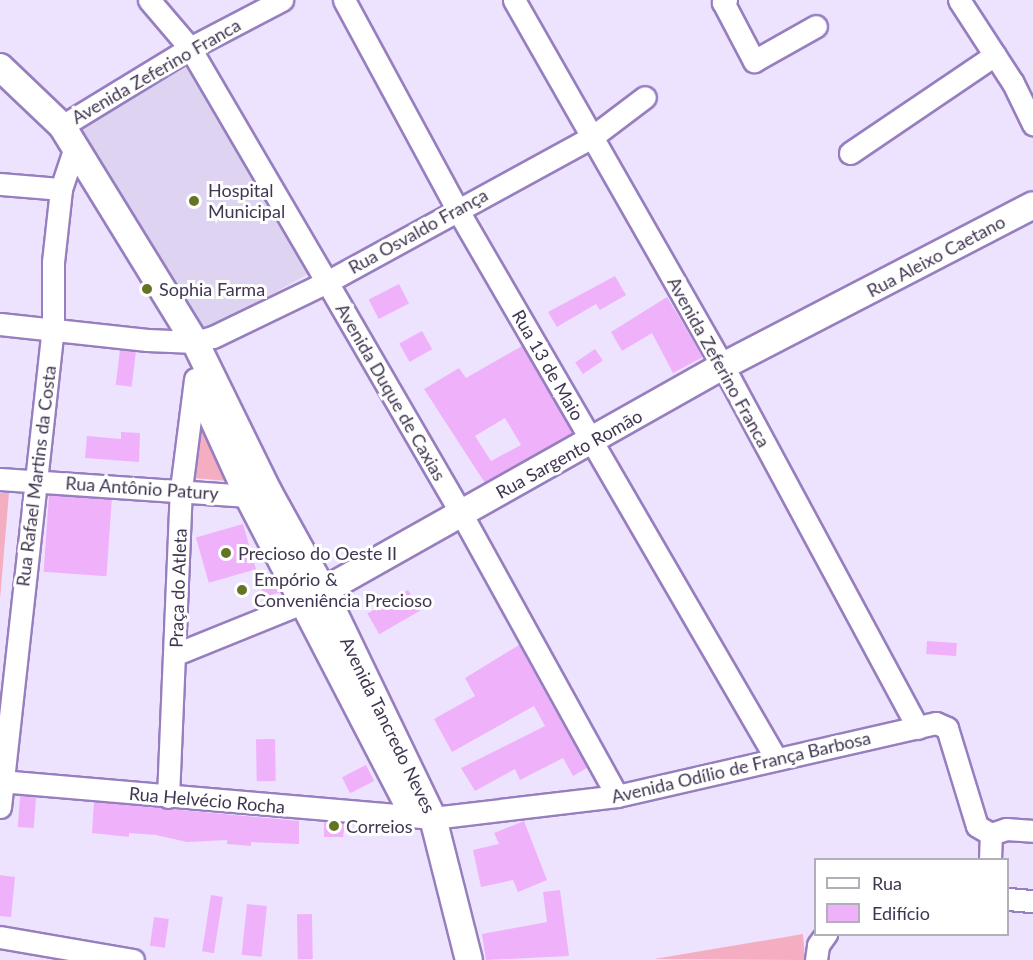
<!DOCTYPE html>
<html>
<head>
<meta charset="utf-8">
<style>
	body { margin:0 }
	#map { position:relative; width:1033px; height:960px; overflow:hidden; background:#ede3ff; font-family:Lato,sans-serif }
	div>[style] { position:absolute }
	[style*='--x'] { left:calc(var(--x)*1px); top:calc(var(--y)*1px); width:calc(var(--w)*1px); rotate:calc(var(--a)*1deg) }
	.built>* { inset:0; background:#ded4f2; transform-origin:0 0 }
	.green>* { inset:0; background:#f5adc1 }
	.building>* { inset:0; background:#f0b1fb; transform-origin:0 0 }
	.roads { filter:drop-shadow(2px 0 #977fbf) drop-shadow(-2px 0 #977fbf) drop-shadow(0 2px #977fbf) drop-shadow(0 -2px #977fbf) }
	.minor>* { height:21px; margin:-10.5px; padding:0 10.5px; transform-origin:10.5px; border-radius:10.5px; background:#fff }
	.major>* { height:26px; margin:-13px; padding:0 13px; transform-origin:13px; border-radius:13px; background:#fff }
	.dots>* { width:16px; height:16px; translate:-50% -50%; box-sizing:border-box; border:3px solid #fff; border-radius:50% }
	span { translate:-50% -50%; white-space:nowrap; text-align:center; line-height:1.15; -webkit-text-stroke:6px #fff; paint-order:stroke }
	.street-label { font-size:18px; color:#403651 }
	.poi-label { font-size:18px; color:#403651 }
	.left { translate:0 -50%; text-align:left }
	.legend { position:absolute; left:814px; top:858px; width:195px; height:78px; box-sizing:border-box; background:#fff; border:2px solid #b3afb9; margin:0; padding:8px 10px; list-style:none; font-size:18px; color:#403651 }
	.legend li { display:flex; align-items:center; gap:12px; height:30px }
	.legend b { width:30px; border:2px solid #b3afb9 }
</style>
</head>
<body>
<div id="map">
	<div class="built">
		<i style="left:186px;top:61px;width:245px;height:129px;rotate:60deg"></i>
	</div>
	<div class="green">
		<i style="clip-path:polygon(208px 426px,228px 481px,193px 478px,191px 472px,192px 428px)"></i>
		<i style="clip-path:polygon(0 493px,9px 493px,0 599px)"></i>
		<i style="clip-path:polygon(803px 934px,805px 960px,654px 959px)"></i>
	</div>
	<div class="building">
		<i style="clip-path:polygon(615px 276px,626px 295px,600px 310px,596px 304px,557px 327px,548px 312px)"></i>
		<i style="left:399px;top:284px;width:22px;height:34px;rotate:63deg"></i>
		<i style="clip-path:polygon(667px 297px,703px 357px,673px 373px,652px 333px,622px 351px,611px 332px)"></i>
		<i style="left:422px;top:331px;width:21px;height:26px;rotate:61deg"></i>
		<i style="clip-path:polygon(evenodd,522px 346px,573px 434px,485px 483px,424px 389px,459px 368px,466px 378px,522px 346px,505px 418px,521px 445px,491px 461px,475px 436px,505px 418px)"></i>
		<i style="left:595px;top:349px;width:14px;height:24px;rotate:56deg"></i>
		<i style="left:120px;top:350px;width:16px;height:35px;rotate:7deg"></i>
		<i style="clip-path:polygon(121px 432px,140px 433px,139px 462px,85px 458px,87px 436px,121px 439px)"></i>
		<i style="left:49px;top:495px;width:63px;height:77px;rotate:4deg"></i>
		<i style="left:243px;top:524px;width:47px;height:49px;rotate:74deg"></i>
		<i style="clip-path:polygon(275px 580px,281px 592px,264px 597px,260px 584px)"></i>
		<i style="left:408px;top:590px;width:24px;height:47px;rotate:60deg"></i>
		<i style="left:927px;top:641px;width:30px;height:13px;rotate:4deg"></i>
		<i style="clip-path:polygon(519px 645px,587px 768px,573px 776px,563px 758px,520px 780px,515px 769px,475px 791px,461px 768px,545px 726px,534px 706px,452px 752px,434px 719px,475px 696px,465px 678px)"></i>
		<i style="left:275px;top:739px;width:42px;height:19px;rotate:89deg"></i>
		<i style="left:366px;top:765px;width:18px;height:27px;rotate:63deg"></i>
		<i style="left:20px;top:796px;width:16px;height:31px;rotate:4deg"></i>
		<i style="clip-path:polygon(94px 802px,299px 821px,299px 844px,251px 842px,251px 846px,227px 844px,227px 840px,187px 842px,156px 835px,129px 833px,129px 837px,92px 833px)"></i>
		<i style="clip-path:polygon(524px 821px,547px 880px,518px 892px,513px 880px,481px 887px,473px 850px,499px 844px,494px 833px)"></i>
		<i style="clip-path:polygon(324px 822px,345px 823px,343px 837px,324px 837px)"></i>
		<i style="clip-path:polygon(0 875px,15px 877px,11px 917px,0 916px)"></i>
		<i style="clip-path:polygon(560px 890px,569px 956px,486px 960px,482px 934px,547px 922px,543px 892px)"></i>
		<i style="left:211px;top:895px;width:12px;height:57px;rotate:9deg"></i>
		<i style="left:247px;top:904px;width:20px;height:51px;rotate:6deg"></i>
		<i style="left:312px;top:914px;width:45px;height:15px;rotate:89deg"></i>
		<i style="left:154px;top:917px;width:15px;height:29px;rotate:8deg"></i>
	</div>
	<div class="roads">
		<div class="minor">
			<i style="--x:149;--y:0;--w:63;--a:49.5"></i>
			<i style="--x:190;--y:48;--w:271;--a:59.7"></i>
			<i style="--x:327;--y:282;--w:267;--a:59.9"></i>
			<i style="--x:461;--y:513;--w:323;--a:61.1"></i>
			<i style="--x:344;--y:0;--w:238;--a:61.6"></i>
			<i style="--x:457;--y:209;--w:634;--a:59.87"></i>
			<i style="--x:514;--y:0;--w:421;--a:60.3"></i>
			<i style="--x:723;--y:366;--w:411;--a:61.7"></i>
			<i style="--x:726;--y:0;--w:4;--a:146"></i>
			<i style="--x:723;--y:2;--w:67;--a:62.3"></i>
			<i style="--x:754;--y:61;--w:71;--a:-29.4"></i>
			<i style="--x:959;--y:0;--w:99;--a:57"></i>
			<i style="--x:1013;--y:83;--w:46;--a:64"></i>
			<i style="--x:62;--y:126;--w:150;--a:-31.4"></i>
			<i style="--x:190;--y:48;--w:104;--a:-27.6"></i>
			<i style="--x:850;--y:153;--w:175;--a:-34.1"></i>
			<i style="--x:0;--y:184;--w:61;--a:4.7"></i>
			<i style="--x:0;--y:324;--w:148;--a:6.2"></i>
			<i style="--x:147;--y:340;--w:48;--a:2.4"></i>
			<i style="--x:195;--y:342;--w:19;--a:-16"></i>
			<i style="--x:213;--y:337;--w:127;--a:-25.8"></i>
			<i style="--x:327;--y:282;--w:302;--a:-28.7"></i>
			<i style="--x:592;--y:137;--w:66;--a:-37"></i>
			<i style="--x:0;--y:479;--w:249;--a:3.9"></i>
			<i style="--x:248;--y:496;--w:15;--a:-16"></i>
			<i style="--x:176;--y:654;--w:136;--a:-22"></i>
			<i style="--x:0;--y:781;--w:435;--a:4.9"></i>
			<i style="--x:433;--y:818;--w:185;--a:-6.8"></i>
			<i style="--x:617;--y:796;--w:327;--a:-12.9"></i>
			<i style="--x:936;--y:723;--w:12;--a:24"></i>
			<i style="--x:947;--y:728;--w:102;--a:73"></i>
			<i style="--x:977;--y:826;--w:16;--a:30"></i>
			<i style="--x:168;--y:797;--w:308;--a:-87.6"></i>
			<i style="--x:181;--y:489;--w:111;--a:-82.7"></i>
			<i style="--x:0;--y:807;--w:483;--a:-83.7"></i>
			<i style="--x:53;--y:327;--w:65;--a:-90"></i>
			<i style="--x:53;--y:262;--w:73;--a:-83.7"></i>
			<i style="--x:61;--y:189;--w:44;--a:-71.6"></i>
			<i style="--x:991;--y:834;--w:16;--a:-18"></i>
			<i style="--x:1006;--y:829;--w:27;--a:4"></i>
			<i style="--x:990;--y:860;--w:26;--a:-88"></i>
			<i style="--x:1008;--y:899;--w:25;--a:5"></i>
			<i style="--x:0;--y:937;--w:135;--a:9.8"></i>
			<i style="--x:816;--y:960;--w:15;--a:-82"></i>
			<i style="--x:818;--y:945;--w:14;--a:-54"></i>
		</div>
		<div class="major">
			<i style="--x:0;--y:67;--w:86;--a:43.6"></i>
			<i style="--x:62;--y:126;--w:254;--a:58.4"></i>
			<i style="--x:195;--y:342;--w:166;--a:63.9"></i>
			<i style="--x:268;--y:491;--w:115;--a:61"></i>
			<i style="--x:324;--y:592;--w:251;--a:64.3"></i>
			<i style="--x:433;--y:818;--w:146;--a:75.8"></i>
			<i style="--x:200;--y:390;--w:116;--a:65.6"></i>
			<i style="--x:248;--y:496;--w:350;--a:62.6"></i>
			<i style="--x:302;--y:603;--w:483;--a:-29.4"></i>
			<i style="--x:723;--y:366;--w:349;--a:-27.4"></i>
		</div>
	</div>
	<div class="dots">
		<i style="left:194px;top:201px;background:#637524"></i>
		<i style="left:147px;top:289px;background:#637524"></i>
		<i style="left:226px;top:553px;background:#637524"></i>
		<i style="left:242px;top:590px;background:#637524"></i>
		<i style="left:334px;top:826px;background:#637524"></i>
	</div>
	<div class="street-label">
		<span style="left:156px;top:71px;rotate:-30deg">Avenida Zeferino Franca</span>
		<span style="left:418px;top:231px;rotate:-29deg">Rua Osvaldo França</span>
		<span style="left:936px;top:256px;rotate:-28deg">Rua Aleixo Caetano</span>
		<span style="left:719px;top:362px;rotate:61deg">Avenida Zeferino Franca</span>
		<span style="left:548px;top:365px;rotate:60deg">Rua 13 de Maio</span>
		<span style="left:391px;top:392px;rotate:60deg">Avenida Duque de Caxias</span>
		<span style="left:569px;top:454px;rotate:-29deg">Rua Sargento Romão</span>
		<span style="left:36px;top:476px;rotate:-83deg">Rua Rafael Martins da Costa</span>
		<span style="left:142px;top:488px;rotate:4deg">Rua Antônio Patury</span>
		<span style="left:178px;top:588px;rotate:-88deg">Praça do Atleta</span>
		<span style="left:388px;top:725px;rotate:64deg">Avenida Tancredo Neves</span>
		<span style="left:741px;top:767px;rotate:-13deg">Avenida Odílio de França Barbosa</span>
		<span style="left:207px;top:800px;rotate:5deg">Rua Helvécio Rocha</span>
	</div>
	<div class="poi-label">
		<span class="left" style="left:208px;top:201px">Hospital<br>Municipal</span>
		<span class="left" style="left:159px;top:289px">Sophia Farma</span>
		<span class="left" style="left:238px;top:553px">Precioso do Oeste II</span>
		<span class="left" style="left:254px;top:590px">Empório &amp;<br>Conveniência Precioso</span>
		<span class="left" style="left:346px;top:826px">Correios</span>
	</div>
	<ul class="legend">
	<li><b style="height:8px;background:#fff"></b>Rua</li>
	<li><b style="height:16px;background:#f0b1fb"></b>Edifício</li>
	</ul>
</div>
</body>
</html>
